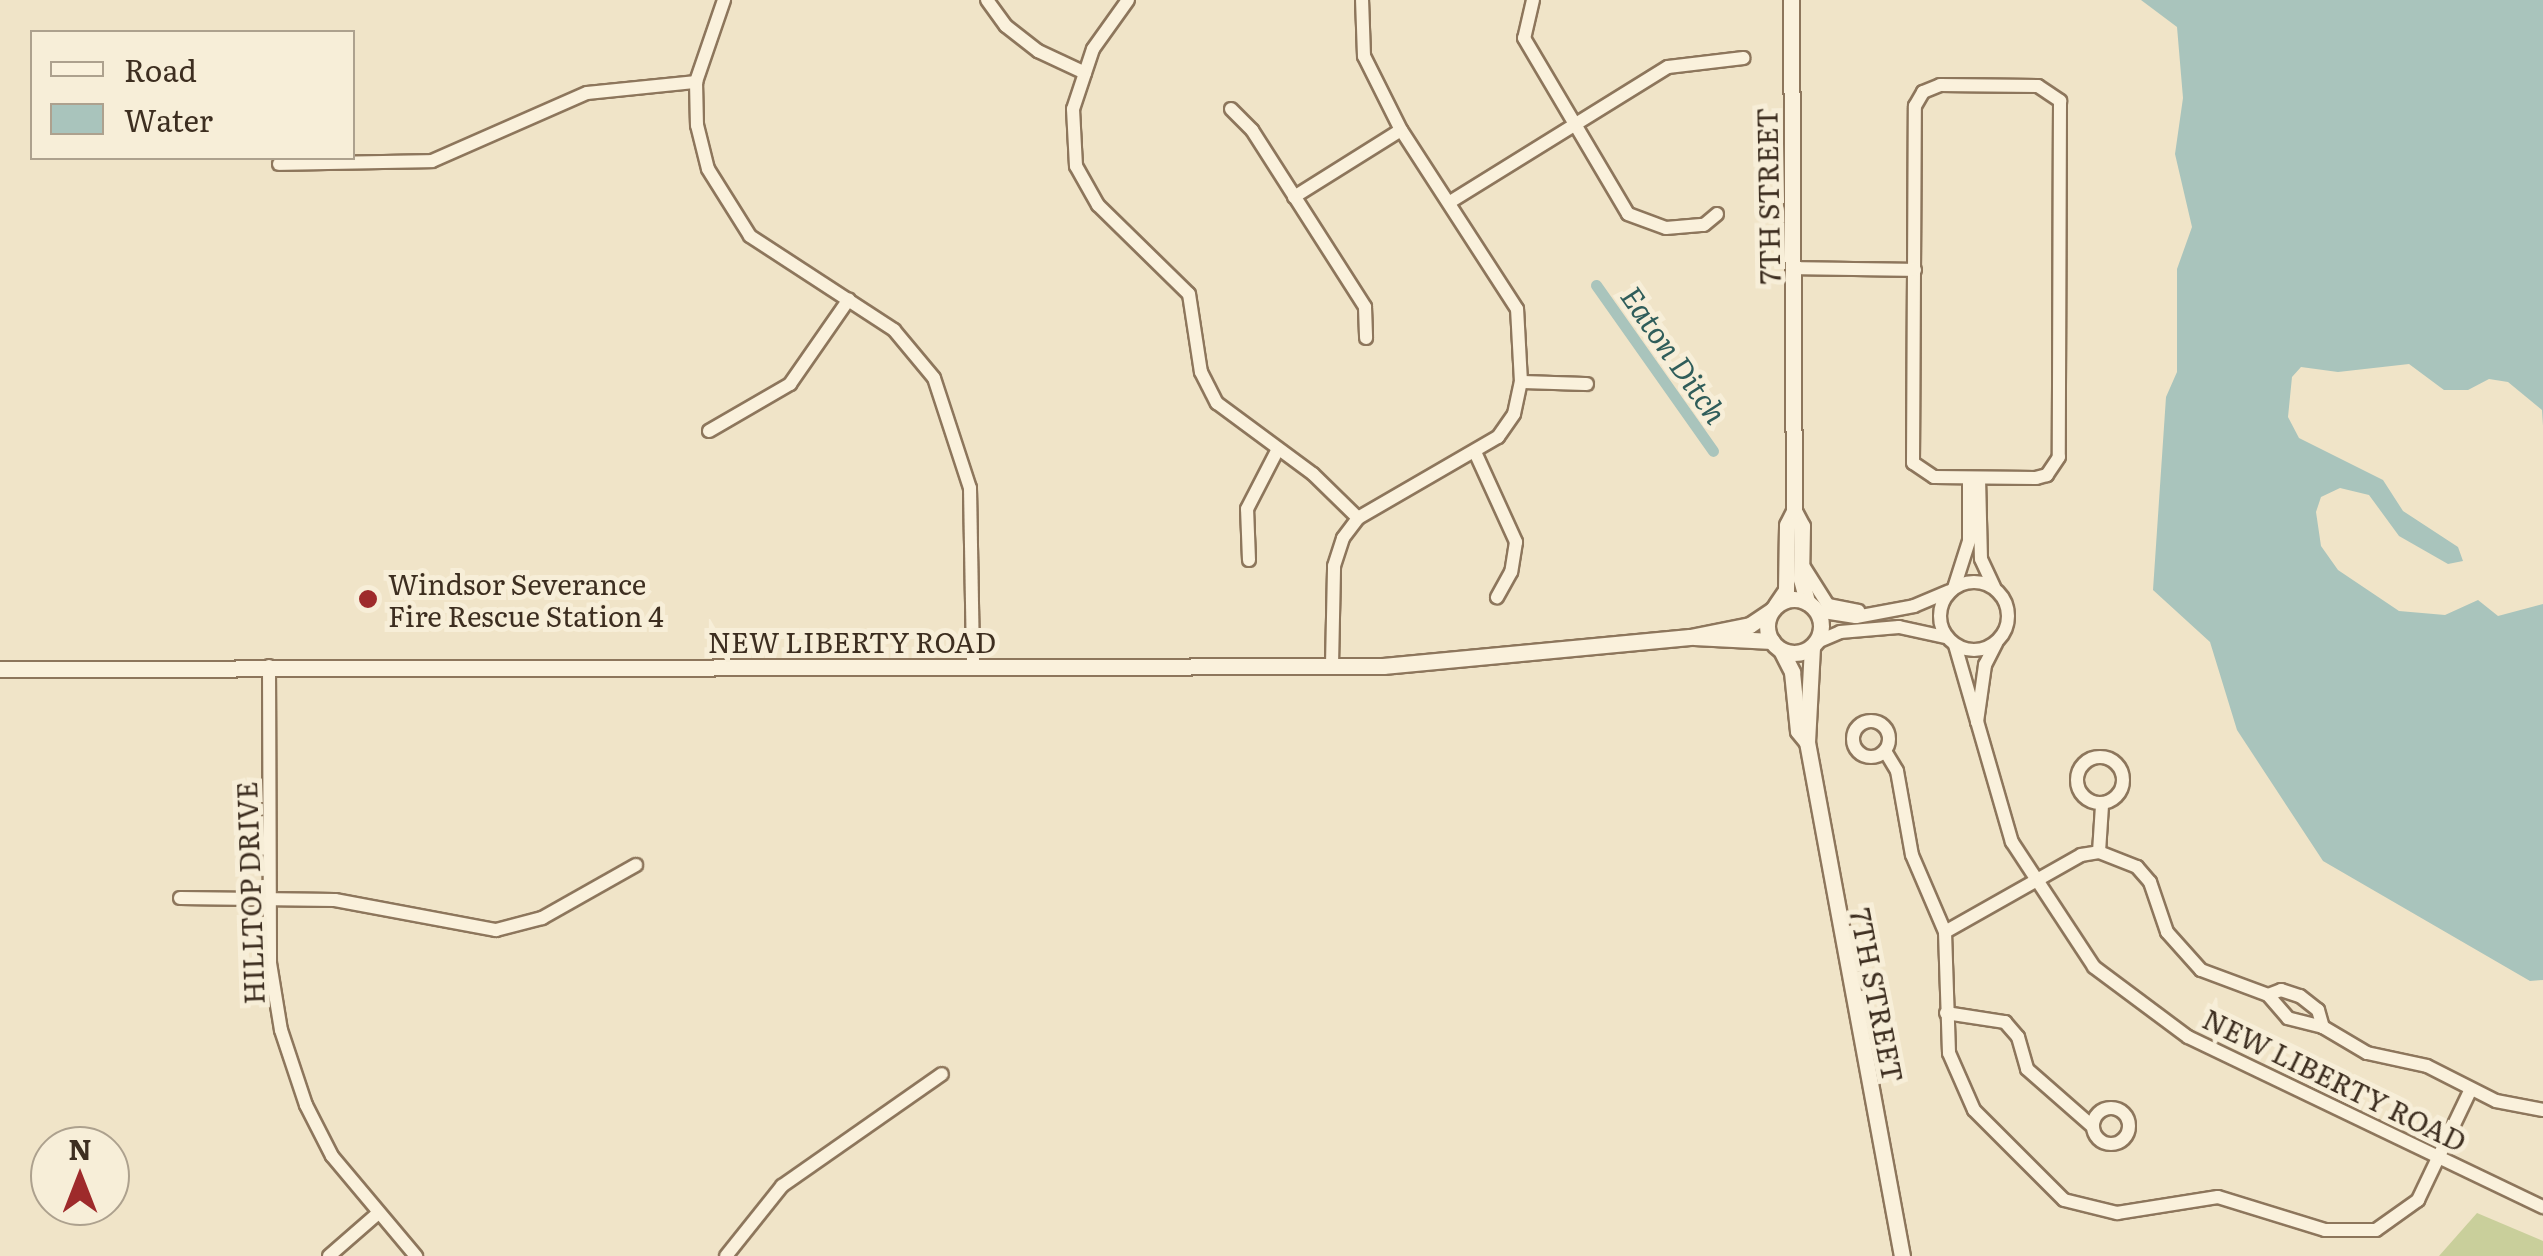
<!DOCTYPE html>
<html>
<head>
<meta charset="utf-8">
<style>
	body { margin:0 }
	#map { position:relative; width:2543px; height:1256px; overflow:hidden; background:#f0e4c8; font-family:Literata,serif }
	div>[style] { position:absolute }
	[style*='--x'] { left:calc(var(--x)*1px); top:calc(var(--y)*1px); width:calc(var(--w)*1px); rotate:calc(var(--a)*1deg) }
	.green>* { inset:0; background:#c9cf9b }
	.water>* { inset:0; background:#a9c4bc }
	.canal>* { height:11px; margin:-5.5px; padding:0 5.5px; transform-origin:5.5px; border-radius:5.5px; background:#a9c4bc }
	.roads { filter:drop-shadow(2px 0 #8d765c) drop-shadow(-2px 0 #8d765c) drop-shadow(0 2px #8d765c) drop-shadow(0 -2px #8d765c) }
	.minor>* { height:12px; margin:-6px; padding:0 6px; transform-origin:6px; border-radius:6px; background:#faf1dc }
	.minor>.ring { margin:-6px; padding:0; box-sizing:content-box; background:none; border:12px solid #faf1dc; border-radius:50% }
	.tertiary>* { height:15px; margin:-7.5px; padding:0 7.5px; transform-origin:7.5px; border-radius:7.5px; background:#faf1dc }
	.tertiary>.ring { margin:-7.5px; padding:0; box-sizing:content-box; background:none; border:15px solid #faf1dc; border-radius:50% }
	.dots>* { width:28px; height:28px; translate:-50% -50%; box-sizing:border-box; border:5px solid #f7eed8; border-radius:50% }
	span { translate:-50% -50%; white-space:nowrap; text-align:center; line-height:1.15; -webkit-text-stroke:10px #f7eed8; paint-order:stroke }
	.street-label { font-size:28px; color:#3d2e20 }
	.poi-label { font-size:28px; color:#3d2e20 }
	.left { translate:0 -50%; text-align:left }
	.water-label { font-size:30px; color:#2f5d5a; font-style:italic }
	.legend { position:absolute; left:30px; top:30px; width:325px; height:130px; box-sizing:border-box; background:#f7eed8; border:2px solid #ada18e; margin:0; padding:12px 18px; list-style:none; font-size:30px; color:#3d2e20 }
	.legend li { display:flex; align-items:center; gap:20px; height:50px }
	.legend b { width:50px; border:2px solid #ada18e }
	.north { position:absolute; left:30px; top:1126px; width:100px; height:100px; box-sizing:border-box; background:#f7eed8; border:2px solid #ada18e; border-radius:50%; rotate:0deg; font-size:28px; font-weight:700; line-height:40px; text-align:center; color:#3d2e20 }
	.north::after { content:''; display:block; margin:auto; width:35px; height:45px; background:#9e2a2b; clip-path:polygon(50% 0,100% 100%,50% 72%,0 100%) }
</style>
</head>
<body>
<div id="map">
	<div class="green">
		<i style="clip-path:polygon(2477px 1213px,2543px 1241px,2543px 1256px,2439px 1256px)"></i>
	</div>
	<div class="water">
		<i style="clip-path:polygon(2141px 0,2543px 0,2543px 426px,2542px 410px,2508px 382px,2489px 379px,2468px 390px,2444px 390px,2409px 364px,2338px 372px,2301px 367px,2292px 377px,2288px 417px,2299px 438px,2383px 480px,2403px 511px,2458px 547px,2463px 561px,2448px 564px,2399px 536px,2369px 495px,2340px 488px,2321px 497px,2316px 512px,2321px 546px,2338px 570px,2399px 611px,2445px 615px,2478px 600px,2498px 616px,2543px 604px,2543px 980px,2530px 981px,2323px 861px,2237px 730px,2210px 642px,2153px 590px,2166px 397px,2177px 372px,2177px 269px,2192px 227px,2175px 154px,2183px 98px,2177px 27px)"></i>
	</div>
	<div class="canal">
		<i style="--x:1596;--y:285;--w:203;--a:54.8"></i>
	</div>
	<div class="roads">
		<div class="minor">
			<i style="--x:724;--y:0;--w:87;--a:108.9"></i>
			<i style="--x:696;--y:82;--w:43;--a:88.7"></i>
			<i style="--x:697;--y:125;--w:45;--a:76"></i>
			<i style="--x:708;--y:169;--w:79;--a:57.9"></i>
			<i style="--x:750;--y:236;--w:172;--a:33.1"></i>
			<i style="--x:894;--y:330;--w:62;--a:50.2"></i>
			<i style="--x:934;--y:378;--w:116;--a:71.9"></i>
			<i style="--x:970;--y:488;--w:178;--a:89"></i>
			<i style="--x:987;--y:0;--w:32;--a:54"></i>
			<i style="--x:1006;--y:26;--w:41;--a:38"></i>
			<i style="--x:1038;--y:51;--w:52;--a:25.1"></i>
			<i style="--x:1128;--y:0;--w:60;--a:125.5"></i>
			<i style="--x:1093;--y:49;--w:63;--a:108.4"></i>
			<i style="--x:1073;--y:109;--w:57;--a:87"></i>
			<i style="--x:1076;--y:166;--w:45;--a:60.6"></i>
			<i style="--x:1098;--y:205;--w:127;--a:44.4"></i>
			<i style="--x:1189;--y:294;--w:79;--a:81.3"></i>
			<i style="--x:1201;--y:372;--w:35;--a:63"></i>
			<i style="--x:1217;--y:403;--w:119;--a:36.5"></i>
			<i style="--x:1313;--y:474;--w:63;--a:44.4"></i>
			<i style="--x:1533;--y:0;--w:39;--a:103"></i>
			<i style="--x:1524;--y:38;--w:204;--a:59.4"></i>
			<i style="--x:1628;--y:214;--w:40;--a:20.2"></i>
			<i style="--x:1666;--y:228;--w:38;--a:-5"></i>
			<i style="--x:1704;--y:225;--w:17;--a:-40"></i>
			<i style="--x:1940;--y:85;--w:98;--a:0.6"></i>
			<i style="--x:2038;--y:86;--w:27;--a:34"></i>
			<i style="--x:2060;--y:101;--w:356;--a:90.2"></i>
			<i style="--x:2059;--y:457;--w:22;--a:124"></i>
			<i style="--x:2047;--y:475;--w:11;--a:165"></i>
			<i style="--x:2036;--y:478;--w:102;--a:-179.4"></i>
			<i style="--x:1934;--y:477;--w:25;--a:-146"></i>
			<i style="--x:1913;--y:463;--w:357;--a:-89.7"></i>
			<i style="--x:1915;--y:106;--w:16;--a:-60"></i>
			<i style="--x:1923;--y:92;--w:18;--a:-22"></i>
			<i style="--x:1231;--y:109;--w:30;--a:45"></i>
			<i style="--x:1252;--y:130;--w:210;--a:57.4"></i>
			<i style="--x:1365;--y:307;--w:31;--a:88"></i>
			<i style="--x:279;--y:164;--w:153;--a:-1.1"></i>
			<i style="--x:432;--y:161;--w:169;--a:-23.7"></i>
			<i style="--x:587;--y:93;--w:110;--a:-5.8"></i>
			<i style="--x:1294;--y:197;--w:126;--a:-32.1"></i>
			<i style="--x:1450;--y:202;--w:256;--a:-31.8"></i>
			<i style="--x:1668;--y:67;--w:76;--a:-6.8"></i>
			<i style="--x:1792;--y:268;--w:123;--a:0.9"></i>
			<i style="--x:1521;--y:382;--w:66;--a:1.7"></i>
			<i style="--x:709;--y:431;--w:94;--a:-30.1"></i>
			<i style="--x:790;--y:384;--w:103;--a:-55.2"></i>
			<i style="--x:1475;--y:452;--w:99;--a:65.5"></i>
			<i style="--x:1516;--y:542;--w:30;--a:99"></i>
			<i style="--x:1511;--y:572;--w:29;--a:119"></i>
			<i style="--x:1979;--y:478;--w:81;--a:88.6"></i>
			<i style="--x:1981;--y:559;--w:31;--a:65"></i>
			<i style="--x:1249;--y:560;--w:51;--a:-92.2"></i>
			<i style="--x:1247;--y:509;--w:65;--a:-62.7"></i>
			<i style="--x:1802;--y:564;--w:49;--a:57.6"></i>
			<i style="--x:1828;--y:605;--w:31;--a:11"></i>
			<i class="ring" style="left:1940px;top:582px;width:56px;height:56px"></i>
			<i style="--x:1954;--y:588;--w:49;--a:-72.3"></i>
			<i style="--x:1969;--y:541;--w:63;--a:-90"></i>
			<i style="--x:1817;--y:611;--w:39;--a:9"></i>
			<i style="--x:1856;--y:617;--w:59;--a:-10.7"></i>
			<i style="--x:1914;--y:606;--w:38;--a:-23"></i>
			<i style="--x:1817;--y:642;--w:25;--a:-23"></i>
			<i style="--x:1840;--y:632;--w:59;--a:-4.8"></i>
			<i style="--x:1899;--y:627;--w:47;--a:12.3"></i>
			<i style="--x:1955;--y:645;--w:205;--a:73.9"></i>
			<i style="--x:2012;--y:842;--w:149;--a:56.7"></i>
			<i style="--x:2094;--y:967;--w:117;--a:36.7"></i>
			<i style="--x:2188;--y:1037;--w:394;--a:25.6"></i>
			<i style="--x:1332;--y:665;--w:99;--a:-88.8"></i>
			<i style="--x:1334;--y:566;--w:29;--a:-72"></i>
			<i style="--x:1343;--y:538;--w:25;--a:-53"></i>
			<i style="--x:1358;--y:518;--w:162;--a:-30.1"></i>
			<i style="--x:1498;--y:437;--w:28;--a:-55"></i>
			<i style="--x:1514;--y:414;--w:33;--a:-78"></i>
			<i style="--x:1521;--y:382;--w:73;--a:-93.1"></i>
			<i style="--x:1517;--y:309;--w:213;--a:-122.9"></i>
			<i style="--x:1401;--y:130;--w:83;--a:-116.6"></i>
			<i style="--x:1364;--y:56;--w:56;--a:-92"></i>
			<i style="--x:269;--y:666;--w:297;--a:89.8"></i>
			<i style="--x:270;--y:963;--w:68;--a:80.7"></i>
			<i style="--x:281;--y:1030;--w:79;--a:71.6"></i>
			<i style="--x:306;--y:1105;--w:57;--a:63"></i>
			<i style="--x:332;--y:1156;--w:131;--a:50"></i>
			<i class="ring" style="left:1853px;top:721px;width:24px;height:24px"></i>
			<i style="--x:1977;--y:722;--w:58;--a:-82"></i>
			<i style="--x:1985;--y:665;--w:25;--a:-63"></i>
			<i style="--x:1885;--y:751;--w:23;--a:59"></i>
			<i style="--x:1897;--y:771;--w:85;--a:79.9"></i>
			<i style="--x:1912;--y:855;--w:84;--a:66.8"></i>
			<i style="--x:1945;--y:932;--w:121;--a:88.1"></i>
			<i style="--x:1949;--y:1053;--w:62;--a:66.3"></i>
			<i style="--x:1974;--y:1110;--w:127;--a:45"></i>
			<i style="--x:2064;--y:1200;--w:55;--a:13.8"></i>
			<i style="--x:2117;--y:1213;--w:102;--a:-9"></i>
			<i style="--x:2218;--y:1197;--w:112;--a:17.1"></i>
			<i style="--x:2325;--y:1230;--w:51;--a:0"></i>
			<i style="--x:2376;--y:1230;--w:52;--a:-35.5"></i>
			<i style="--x:2418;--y:1200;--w:123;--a:-64.5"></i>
			<i class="ring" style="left:2077px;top:757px;width:34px;height:34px"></i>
			<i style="--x:2099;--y:852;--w:47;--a:-86.3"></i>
			<i style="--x:180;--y:898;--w:155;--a:0.7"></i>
			<i style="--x:335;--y:900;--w:164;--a:10.6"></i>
			<i style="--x:496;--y:930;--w:48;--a:-14.6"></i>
			<i style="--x:542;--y:918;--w:108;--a:-29.4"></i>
			<i style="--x:1945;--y:932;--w:156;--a:-29.5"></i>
			<i style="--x:2081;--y:855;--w:18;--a:-9"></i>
			<i style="--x:2099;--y:852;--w:41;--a:21.5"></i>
			<i style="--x:2137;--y:867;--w:20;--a:49"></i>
			<i style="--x:2150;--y:882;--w:53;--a:71.2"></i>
			<i style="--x:2167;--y:932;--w:51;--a:48.2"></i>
			<i style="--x:2201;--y:970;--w:72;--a:20.5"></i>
			<i style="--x:2268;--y:995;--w:14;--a:-21"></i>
			<i style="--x:2281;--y:990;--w:20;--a:18"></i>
			<i style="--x:2300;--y:996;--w:23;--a:38"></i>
			<i style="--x:2318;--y:1010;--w:18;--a:74"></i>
			<i style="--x:2323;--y:1027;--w:36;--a:-166"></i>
			<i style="--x:2288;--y:1018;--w:30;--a:-131"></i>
			<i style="--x:1946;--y:1013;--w:60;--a:8.7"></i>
			<i style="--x:2005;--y:1022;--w:20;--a:49"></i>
			<i style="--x:2018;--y:1037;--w:33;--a:74"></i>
			<i style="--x:2027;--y:1069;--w:88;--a:41.3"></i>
			<i style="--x:2323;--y:1027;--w:51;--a:30.6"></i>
			<i style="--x:2367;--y:1053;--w:61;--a:12.2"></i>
			<i style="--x:2427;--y:1066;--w:77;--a:26.9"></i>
			<i style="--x:2496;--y:1101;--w:48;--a:10.8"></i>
			<i class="ring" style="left:2093px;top:1108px;width:24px;height:24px"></i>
			<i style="--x:329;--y:1256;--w:62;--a:-41.1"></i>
			<i style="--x:726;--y:1256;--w:90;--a:-51.3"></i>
			<i style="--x:782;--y:1186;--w:195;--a:-35"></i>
		</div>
		<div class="tertiary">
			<i style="--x:1794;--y:511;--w:17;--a:62"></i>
			<i style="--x:1802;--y:526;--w:53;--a:91.1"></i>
			<i style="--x:1801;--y:579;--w:24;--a:75"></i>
			<i class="ring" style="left:1767px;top:599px;width:39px;height:39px"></i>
			<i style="--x:1776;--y:605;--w:18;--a:-56"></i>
			<i style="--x:1786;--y:590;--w:65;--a:-89.1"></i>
			<i style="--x:1787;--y:525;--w:16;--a:-63"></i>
			<i style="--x:1794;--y:511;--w:511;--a:-90.34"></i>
			<i style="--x:1694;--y:637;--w:78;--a:2.9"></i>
			<i style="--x:1812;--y:647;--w:95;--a:93"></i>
			<i style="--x:1807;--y:742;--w:523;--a:79.53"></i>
			<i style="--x:1781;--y:650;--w:25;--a:63"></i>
			<i style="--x:1792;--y:672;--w:59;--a:84.2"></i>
			<i style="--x:1798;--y:731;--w:14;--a:51"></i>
			<i style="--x:0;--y:669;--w:1383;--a:-0.12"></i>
			<i style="--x:1383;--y:666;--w:308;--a:-5.4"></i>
			<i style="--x:1690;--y:637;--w:61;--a:-11.3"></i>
			<i style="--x:1750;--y:625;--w:27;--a:-34"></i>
		</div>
	</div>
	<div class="dots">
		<i style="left:368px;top:599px;background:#9e2a2b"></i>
	</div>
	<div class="street-label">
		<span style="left:1767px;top:196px;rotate:-91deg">7TH STREET</span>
		<span style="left:852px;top:641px">NEW LIBERTY ROAD</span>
		<span style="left:249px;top:893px;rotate:-92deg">HILLTOP DRIVE</span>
		<span style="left:1878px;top:995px;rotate:79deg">7TH STREET</span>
		<span style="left:2335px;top:1079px;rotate:26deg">NEW LIBERTY ROAD</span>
	</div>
	<div class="poi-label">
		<span class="left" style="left:388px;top:599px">Windsor Severance<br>Fire Rescue Station 4</span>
	</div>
	<div class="water-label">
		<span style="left:1675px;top:354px;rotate:55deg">Eaton Ditch</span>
	</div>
	<ul class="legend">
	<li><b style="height:12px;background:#faf1dc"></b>Road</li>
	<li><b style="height:28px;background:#a9c4bc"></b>Water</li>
	</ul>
	<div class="north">N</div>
</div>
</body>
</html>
